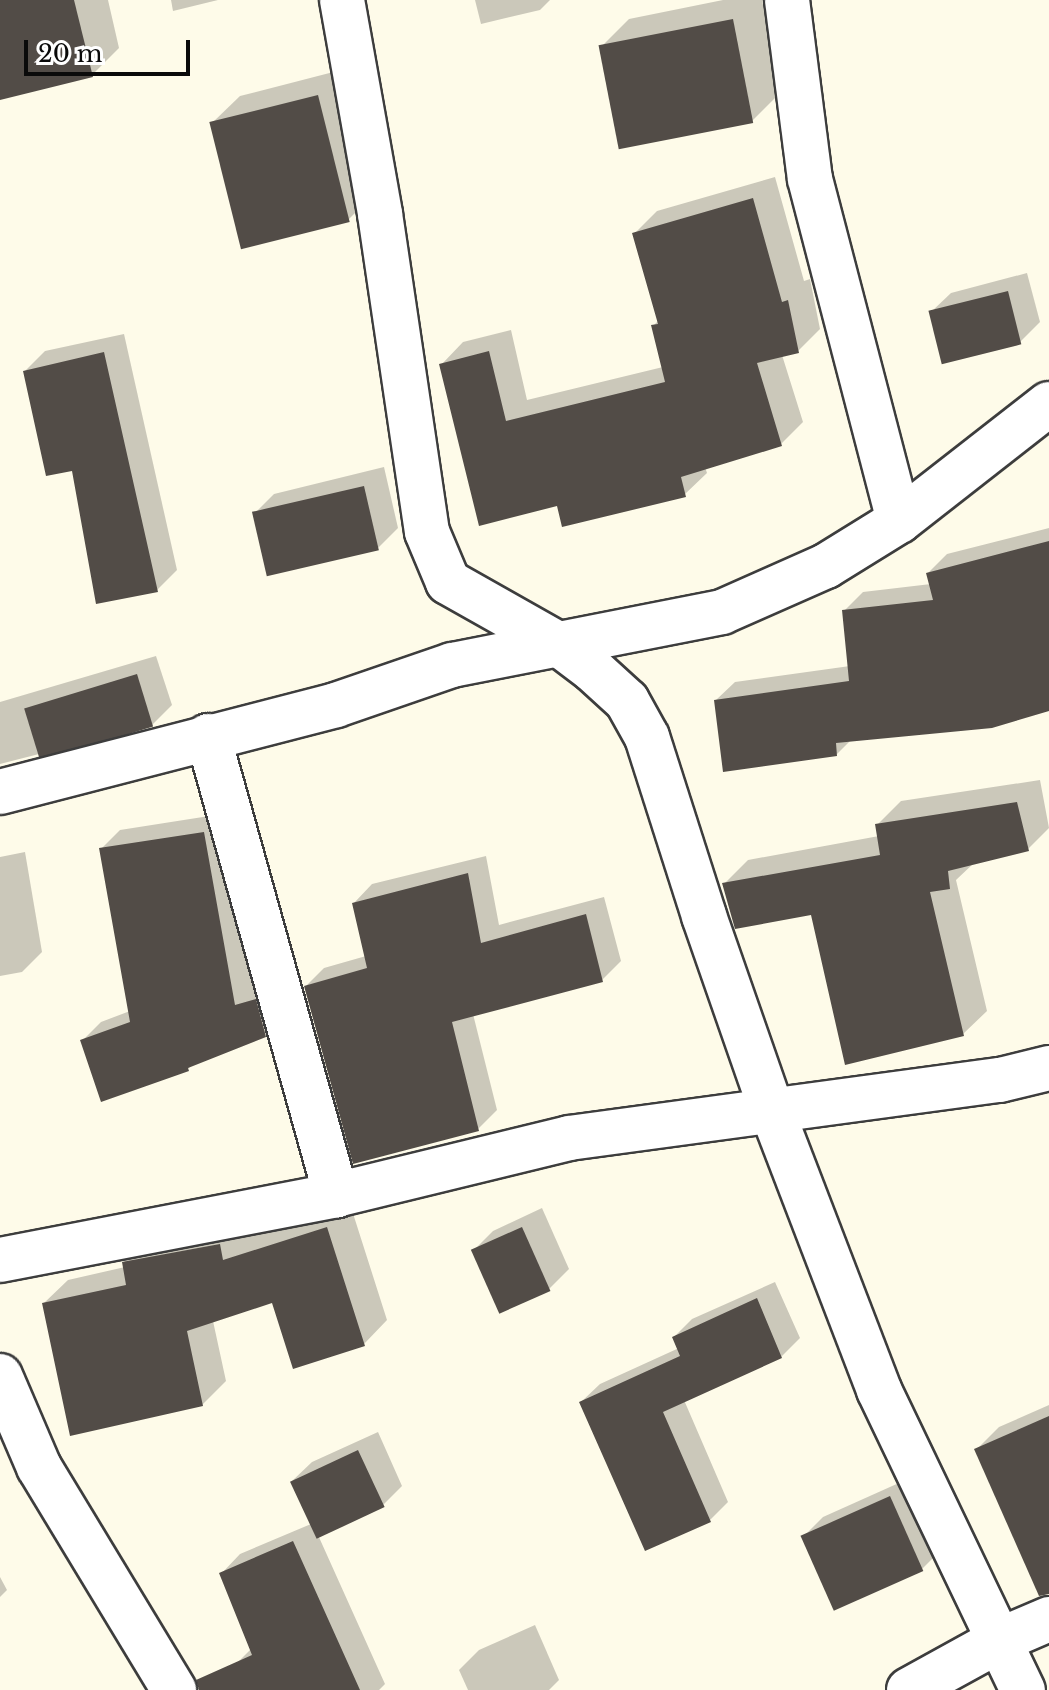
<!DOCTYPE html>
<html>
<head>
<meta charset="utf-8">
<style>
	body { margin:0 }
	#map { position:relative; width:1049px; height:1690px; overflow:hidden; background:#fefbe9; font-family:"Libre Baskerville",serif }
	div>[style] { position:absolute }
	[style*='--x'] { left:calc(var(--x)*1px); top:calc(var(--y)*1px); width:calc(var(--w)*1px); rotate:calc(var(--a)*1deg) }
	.shadow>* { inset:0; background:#0003 }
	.building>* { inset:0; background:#524c47; transform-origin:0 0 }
	.roads { filter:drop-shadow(2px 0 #3d3d3d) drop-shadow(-2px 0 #3d3d3d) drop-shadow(0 2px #3d3d3d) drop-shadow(0 -2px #3d3d3d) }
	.minor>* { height:44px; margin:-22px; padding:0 22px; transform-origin:22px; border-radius:22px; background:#fff }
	span { translate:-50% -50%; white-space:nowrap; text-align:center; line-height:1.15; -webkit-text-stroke:8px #fff; paint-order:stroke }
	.scale { position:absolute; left:24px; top:40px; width:166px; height:36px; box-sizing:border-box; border:4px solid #0a0a0a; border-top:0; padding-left:10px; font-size:24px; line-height:28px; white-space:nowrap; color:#0a0a0a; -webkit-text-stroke:6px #fff; paint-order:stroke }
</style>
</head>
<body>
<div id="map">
	<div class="shadow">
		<i style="clip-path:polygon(0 0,108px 0,119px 48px,92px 75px,0 98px)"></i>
		<i style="clip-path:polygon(171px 0,218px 0,173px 11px)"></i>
		<i style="clip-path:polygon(475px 0,550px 0,540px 10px,481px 24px)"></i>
		<i style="clip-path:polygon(723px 0,762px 0,780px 93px,752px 121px,601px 47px,629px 19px)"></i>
		<i style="clip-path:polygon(345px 69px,375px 193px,348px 220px,212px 123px,240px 96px)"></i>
		<i style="clip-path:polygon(775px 177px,804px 281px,810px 279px,820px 329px,798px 351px,782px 355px,803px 422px,781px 444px,705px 467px,707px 473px,684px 495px,558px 504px,441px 365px,463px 342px,511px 330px,527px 400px,663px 367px,653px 326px,659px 320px,635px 233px,657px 211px)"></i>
		<i style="clip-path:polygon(1027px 273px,1040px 322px,1020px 342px,931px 312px,951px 293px)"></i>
		<i style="clip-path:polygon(124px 334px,177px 570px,157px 590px,74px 468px,25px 371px,45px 351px)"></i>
		<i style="clip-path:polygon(384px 467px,398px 528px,378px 548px,254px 514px,274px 494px)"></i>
		<i style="clip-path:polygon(1049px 528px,1049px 709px,851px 740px,837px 754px,716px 700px,735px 682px,850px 666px,844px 611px,863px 592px,931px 584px,928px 573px,947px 554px)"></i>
		<i style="clip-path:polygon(156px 656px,172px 705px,152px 725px,0 764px,0 702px)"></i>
		<i style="clip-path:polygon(1040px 780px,1049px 828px,1028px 849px,974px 863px,956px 880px,987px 1011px,963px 1034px,813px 912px,724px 884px,748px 860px,879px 836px,878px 824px,901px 801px)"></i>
		<i style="clip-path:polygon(222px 814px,254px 988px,274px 982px,284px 1017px,265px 1035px,193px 1063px,188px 1069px,82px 1041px,101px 1022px,130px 1011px,101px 849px,120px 830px)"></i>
		<i style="clip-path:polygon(25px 852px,42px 952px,22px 972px,0 976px,0 857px)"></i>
		<i style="clip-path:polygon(486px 856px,499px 925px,604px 897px,621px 961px,602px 980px,473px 1014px,497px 1110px,478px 1129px,306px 986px,324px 968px,366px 956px,354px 903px,372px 884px)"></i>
		<i style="clip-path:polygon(350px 1204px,387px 1320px,364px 1344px,274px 1301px,213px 1321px,226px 1381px,202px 1405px,44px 1303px,68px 1280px,125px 1267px,124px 1262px,148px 1239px,243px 1221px,246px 1237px)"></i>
		<i style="clip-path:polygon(542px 1208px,569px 1269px,549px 1289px,474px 1250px,493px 1231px)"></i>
		<i style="clip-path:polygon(775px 1282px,800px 1338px,781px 1357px,684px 1400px,728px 1502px,710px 1520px,581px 1402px,600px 1384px,679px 1348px,674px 1337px,692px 1319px)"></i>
		<i style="clip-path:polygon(1049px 1405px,1049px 1580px,977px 1449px,999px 1427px)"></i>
		<i style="clip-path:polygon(378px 1432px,402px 1486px,382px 1506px,318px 1535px,385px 1684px,379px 1690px,249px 1690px,237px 1663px,251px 1649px,221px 1574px,240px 1554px,311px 1524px,292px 1481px,312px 1462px)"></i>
		<i style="clip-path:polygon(910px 1478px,942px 1549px,922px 1569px,803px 1537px,823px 1517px)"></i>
		<i style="clip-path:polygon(0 1577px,7px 1590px,0 1597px)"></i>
		<i style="clip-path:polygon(535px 1625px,559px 1680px,549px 1690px,468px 1690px,459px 1670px,479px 1650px)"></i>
	</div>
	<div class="building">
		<i style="clip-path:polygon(0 0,74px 0,93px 77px,0 100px)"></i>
		<i style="left:733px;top:19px;width:106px;height:137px;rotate:79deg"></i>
		<i style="left:318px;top:95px;width:131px;height:112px;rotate:76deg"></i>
		<i style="clip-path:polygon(753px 198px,782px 302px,788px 300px,799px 353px,757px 363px,782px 446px,681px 477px,686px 497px,562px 527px,557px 506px,479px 526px,439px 364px,489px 351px,506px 421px,665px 382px,651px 325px,658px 324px,632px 233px)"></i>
		<i style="left:1008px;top:291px;width:55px;height:82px;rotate:76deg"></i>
		<i style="clip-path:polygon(104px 352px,158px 592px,96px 604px,72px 471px,46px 476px,23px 371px)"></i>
		<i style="left:364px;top:486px;width:66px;height:115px;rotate:77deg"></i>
		<i style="clip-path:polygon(1049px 541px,1049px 711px,992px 728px,836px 743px,837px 756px,723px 772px,714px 700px,849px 681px,842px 610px,933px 600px,926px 573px)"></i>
		<i style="left:137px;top:674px;width:55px;height:118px;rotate:73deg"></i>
		<i style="clip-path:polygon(1017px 802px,1029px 851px,948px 871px,950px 889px,930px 892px,964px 1036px,845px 1065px,811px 915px,735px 929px,722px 883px,880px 855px,875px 824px)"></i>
		<i style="clip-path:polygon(204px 832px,235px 1005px,256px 999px,266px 1037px,188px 1068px,189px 1071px,101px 1102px,80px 1040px,130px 1022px,99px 848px)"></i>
		<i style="clip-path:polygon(468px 873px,481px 943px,586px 914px,603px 982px,452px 1022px,479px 1131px,353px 1164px,304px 986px,367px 968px,352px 903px)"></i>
		<i style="clip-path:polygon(327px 1227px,365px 1346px,293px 1369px,272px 1303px,187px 1331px,203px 1406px,70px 1436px,42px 1303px,126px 1285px,122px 1262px,220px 1244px,223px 1260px)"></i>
		<i style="left:522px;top:1227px;width:70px;height:56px;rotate:66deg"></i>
		<i style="clip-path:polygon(757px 1298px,782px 1358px,663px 1412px,711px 1522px,645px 1551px,579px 1402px,680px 1356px,672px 1337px)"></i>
		<i style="clip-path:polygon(1049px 1416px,1049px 1594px,1039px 1596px,974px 1449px)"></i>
		<i style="left:358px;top:1450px;width:63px;height:75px;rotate:65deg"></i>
		<i style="left:890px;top:1496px;width:82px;height:98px;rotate:66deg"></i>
		<i style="clip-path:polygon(293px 1541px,360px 1690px,199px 1690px,196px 1680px,252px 1655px,219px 1573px)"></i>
	</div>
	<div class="roads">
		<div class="minor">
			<i style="--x:342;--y:0;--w:217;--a:79.9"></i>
			<i style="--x:380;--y:214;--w:321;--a:81.6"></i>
			<i style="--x:427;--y:532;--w:54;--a:67.2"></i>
			<i style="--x:448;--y:582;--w:129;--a:29.4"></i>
			<i style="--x:560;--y:645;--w:41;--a:37.1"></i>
			<i style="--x:593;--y:670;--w:46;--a:42.4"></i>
			<i style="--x:627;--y:701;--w:41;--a:60.9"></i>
			<i style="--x:647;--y:737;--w:188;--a:72.3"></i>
			<i style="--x:704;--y:916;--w:207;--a:70.8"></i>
			<i style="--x:772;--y:1111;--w:299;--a:69"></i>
			<i style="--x:879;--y:1390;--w:333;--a:64.4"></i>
			<i style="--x:787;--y:0;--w:180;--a:82.7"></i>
			<i style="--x:810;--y:179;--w:353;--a:75.4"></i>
			<i style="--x:208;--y:736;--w:477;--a:74.4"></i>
			<i style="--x:0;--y:792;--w:347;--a:-14.5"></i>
			<i style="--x:336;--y:705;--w:123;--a:-19"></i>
			<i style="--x:452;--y:665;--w:275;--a:-11.1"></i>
			<i style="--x:722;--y:612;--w:114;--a:-23.9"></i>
			<i style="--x:826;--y:566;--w:86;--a:-31.7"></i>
			<i style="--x:899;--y:521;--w:190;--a:-38"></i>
			<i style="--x:0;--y:1260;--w:342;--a:-10.9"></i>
			<i style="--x:336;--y:1195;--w:240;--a:-13.7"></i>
			<i style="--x:569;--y:1138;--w:435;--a:-7.7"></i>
			<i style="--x:1000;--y:1080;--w:50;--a:-13.8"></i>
			<i style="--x:0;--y:1376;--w:99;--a:66.8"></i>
			<i style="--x:39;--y:1467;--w:261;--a:58.8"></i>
			<i style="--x:909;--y:1690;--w:104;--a:-28.8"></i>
			<i style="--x:1000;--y:1640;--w:53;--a:-23.2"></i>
		</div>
	</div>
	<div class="scale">20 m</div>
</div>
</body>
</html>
